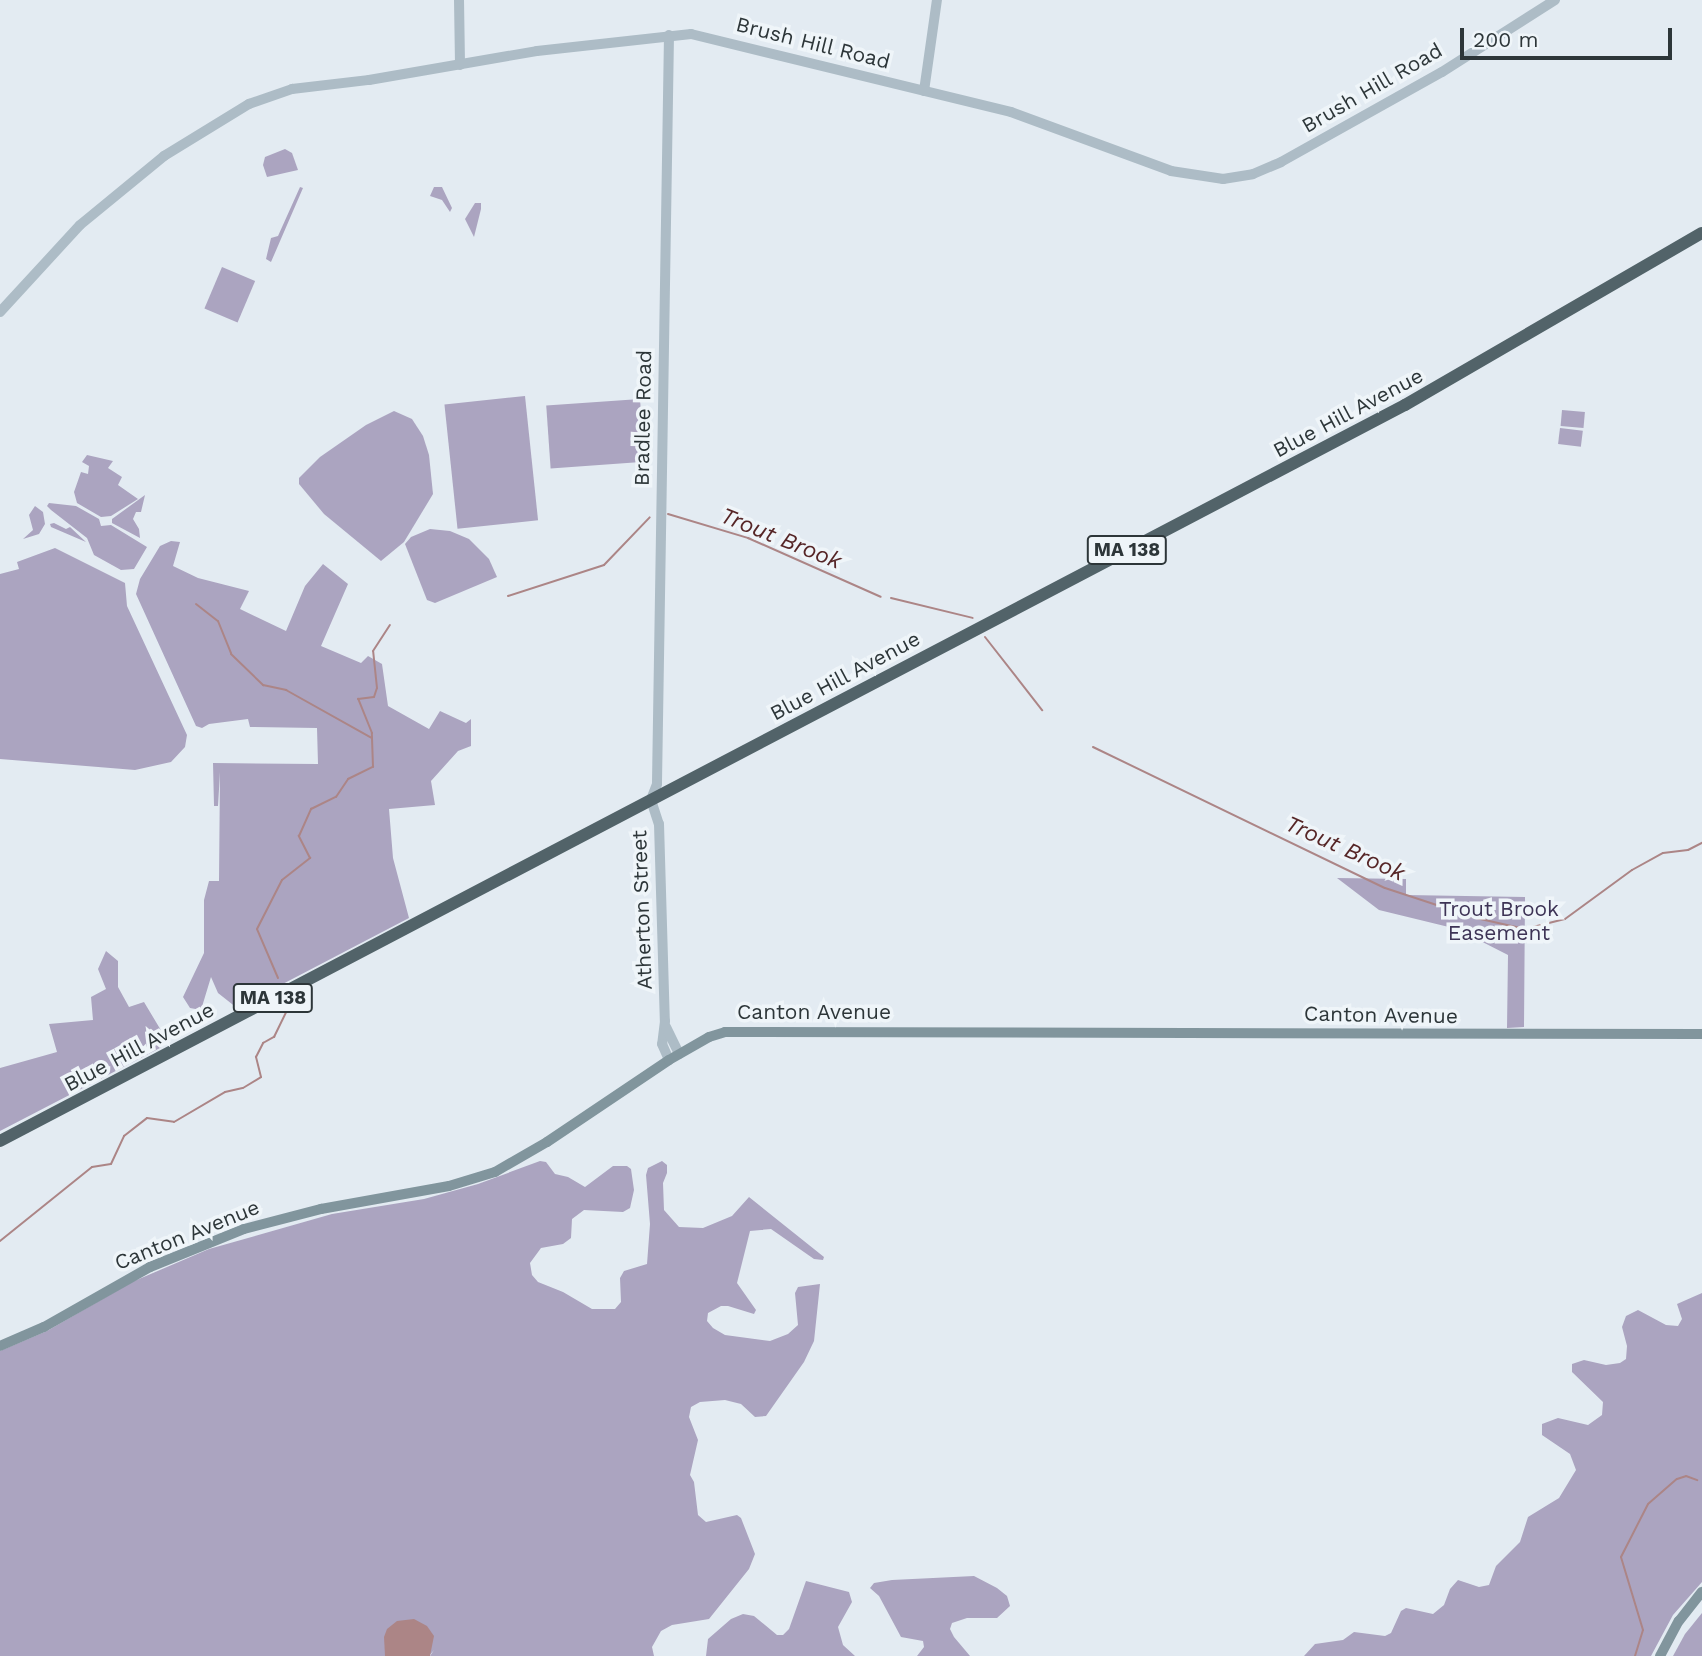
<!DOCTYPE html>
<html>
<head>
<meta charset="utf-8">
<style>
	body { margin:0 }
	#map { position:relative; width:1702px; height:1656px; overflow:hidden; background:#e3ebf2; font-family:"Work Sans",sans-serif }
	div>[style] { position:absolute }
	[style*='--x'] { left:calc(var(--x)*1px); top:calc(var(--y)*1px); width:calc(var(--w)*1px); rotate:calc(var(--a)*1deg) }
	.green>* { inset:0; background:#aba4c0; transform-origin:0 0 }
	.water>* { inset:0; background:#ac8586 }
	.stream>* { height:2px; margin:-1px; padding:0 1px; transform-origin:1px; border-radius:1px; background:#ac8586 }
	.tertiary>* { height:10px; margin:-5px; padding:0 5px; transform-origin:5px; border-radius:5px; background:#adbcc6 }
	.secondary>* { height:10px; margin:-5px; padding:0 5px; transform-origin:5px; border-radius:5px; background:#81959d }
	.trunk>* { height:12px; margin:-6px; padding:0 6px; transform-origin:6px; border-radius:6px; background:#526369 }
	span { translate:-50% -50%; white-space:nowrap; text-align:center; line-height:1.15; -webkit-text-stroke:7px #eff5f9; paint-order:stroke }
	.shield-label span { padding:2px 5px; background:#eff5f9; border:2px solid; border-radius:5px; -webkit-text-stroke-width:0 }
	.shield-label { font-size:19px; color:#2d3639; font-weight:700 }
	.street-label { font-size:21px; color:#2d3639 }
	.park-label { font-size:21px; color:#3d3355 }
	.water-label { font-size:23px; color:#562627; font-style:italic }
	.scale { position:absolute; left:1460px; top:28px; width:212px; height:32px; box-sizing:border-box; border:4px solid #2d3639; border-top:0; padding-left:9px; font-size:21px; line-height:24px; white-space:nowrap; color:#2d3639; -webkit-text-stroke:5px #eff5f9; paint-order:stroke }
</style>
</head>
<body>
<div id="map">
	<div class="green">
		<i style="clip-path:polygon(285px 149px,292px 153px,298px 170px,267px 177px,263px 165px,265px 157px)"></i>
		<i style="clip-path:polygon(300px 187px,303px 188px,271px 262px,266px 259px,271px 238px,278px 236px)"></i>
		<i style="clip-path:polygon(434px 187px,442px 187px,452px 208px,450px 212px,442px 200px,430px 196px)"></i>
		<i style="clip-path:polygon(475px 203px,481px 203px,481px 209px,474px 237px,465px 219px)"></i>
		<i style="left:222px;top:267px;width:36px;height:45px;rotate:23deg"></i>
		<i style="left:525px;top:396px;width:125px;height:81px;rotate:84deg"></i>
		<i style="left:640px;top:399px;width:63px;height:94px;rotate:86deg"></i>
		<i style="left:1562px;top:410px;width:23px;height:16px;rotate:5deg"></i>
		<i style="clip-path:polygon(394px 411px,412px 419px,423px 436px,429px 455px,433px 494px,404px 542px,381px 561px,324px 514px,299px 484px,299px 478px,320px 457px,366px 425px)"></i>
		<i style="left:1560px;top:428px;width:23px;height:16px;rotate:7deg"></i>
		<i style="clip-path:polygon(87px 455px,113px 461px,108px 468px,122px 477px,118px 485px,138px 499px,111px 516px,101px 517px,77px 503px,74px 492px,81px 472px,88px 474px,89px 466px,82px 462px)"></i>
		<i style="clip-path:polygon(145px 495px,141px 512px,136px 512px,133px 519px,139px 529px,140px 538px,112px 523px,112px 519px)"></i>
		<i style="clip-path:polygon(49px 503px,76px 506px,99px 519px,101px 526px,111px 525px,147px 547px,134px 569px,121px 570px,94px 555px,87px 538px,51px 510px,47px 506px)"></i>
		<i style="clip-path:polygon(35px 506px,43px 512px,45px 524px,39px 534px,23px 539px,33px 530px,29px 515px)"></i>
		<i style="clip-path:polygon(54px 523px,66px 529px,70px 527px,86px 542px,51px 527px,50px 524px)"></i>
		<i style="clip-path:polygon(430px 529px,450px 531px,469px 539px,489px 559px,497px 577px,435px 603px,427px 600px,405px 544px,411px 537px)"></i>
		<i style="clip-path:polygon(171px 541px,180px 542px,173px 566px,198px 578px,249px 591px,240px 609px,286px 631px,305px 586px,323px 564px,348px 584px,321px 646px,361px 663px,368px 656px,382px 664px,388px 706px,429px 729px,440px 711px,466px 723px,471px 719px,471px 746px,458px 751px,431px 781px,435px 805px,389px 809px,393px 858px,409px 918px,237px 1008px,218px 993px,211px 977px,201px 1010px,190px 1008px,183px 997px,204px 953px,204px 900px,209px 881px,219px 881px,220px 772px,218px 806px,214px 806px,213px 763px,318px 764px,317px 728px,250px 727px,248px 719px,209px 724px,202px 728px,196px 726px,136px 594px,140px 579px,160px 546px)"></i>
		<i style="clip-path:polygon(55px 548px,125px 583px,127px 606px,187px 735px,185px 747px,171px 762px,135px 770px,0 759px,0 574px,19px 569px,17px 562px)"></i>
		<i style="clip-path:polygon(1337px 878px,1406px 879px,1406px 895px,1525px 897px,1524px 1027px,1507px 1028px,1508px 955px,1457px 929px,1379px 910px)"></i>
		<i style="clip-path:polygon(106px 951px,118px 961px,118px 987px,129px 1007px,144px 1002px,165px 1037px,160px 1048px,0 1131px,0 1068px,57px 1052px,49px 1024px,93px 1020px,91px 997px,106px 989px,98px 969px)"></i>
		<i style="clip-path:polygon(540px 1161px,546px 1162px,555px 1174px,568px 1177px,585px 1187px,613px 1166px,627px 1166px,631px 1169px,634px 1190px,630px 1208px,623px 1212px,584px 1210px,572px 1219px,571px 1238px,563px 1244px,541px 1248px,530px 1263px,532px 1275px,538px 1282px,563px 1292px,592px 1309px,615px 1309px,621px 1302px,620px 1278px,624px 1271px,647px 1264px,650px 1224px,646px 1175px,648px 1168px,662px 1161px,667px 1165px,667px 1173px,663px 1183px,664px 1210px,679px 1227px,703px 1228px,732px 1216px,749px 1197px,824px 1257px,823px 1260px,814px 1259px,771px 1229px,750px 1231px,737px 1283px,756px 1310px,754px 1314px,728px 1306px,721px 1306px,708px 1313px,707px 1321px,713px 1328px,725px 1335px,770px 1341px,788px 1334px,798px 1325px,795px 1293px,798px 1287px,820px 1284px,814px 1341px,804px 1362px,766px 1416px,755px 1417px,741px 1404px,725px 1400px,700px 1402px,691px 1407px,689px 1417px,698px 1440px,690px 1475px,694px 1482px,698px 1515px,706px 1522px,737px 1515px,741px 1518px,755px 1554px,749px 1569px,709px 1619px,672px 1625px,661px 1631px,652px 1647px,654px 1656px,430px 1656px,434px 1650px,429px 1656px,0 1656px,0 1351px,47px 1331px,132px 1282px,209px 1249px,332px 1214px,424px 1199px,478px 1184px)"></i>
		<i style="clip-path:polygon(1702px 1293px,1702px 1582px,1673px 1615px,1651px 1656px,1304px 1656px,1315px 1644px,1343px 1640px,1354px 1632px,1385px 1636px,1391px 1633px,1401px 1611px,1406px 1608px,1433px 1614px,1444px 1605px,1450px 1589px,1458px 1580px,1479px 1587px,1489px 1585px,1496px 1566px,1520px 1542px,1528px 1517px,1559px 1498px,1576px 1470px,1570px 1454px,1542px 1435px,1542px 1424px,1558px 1418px,1588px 1425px,1602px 1415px,1603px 1402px,1572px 1372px,1572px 1364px,1584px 1360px,1606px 1365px,1620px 1363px,1626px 1359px,1627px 1346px,1622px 1327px,1626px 1316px,1638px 1310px,1666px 1325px,1678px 1326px,1682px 1319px,1677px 1304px)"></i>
		<i style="clip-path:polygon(974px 1576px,997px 1588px,1007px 1596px,1010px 1606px,997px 1618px,967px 1618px,952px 1623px,950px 1629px,954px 1637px,970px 1656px,917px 1656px,924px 1647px,923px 1641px,901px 1637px,879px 1596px,870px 1588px,874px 1583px,892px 1580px)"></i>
		<i style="clip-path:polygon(806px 1581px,849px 1592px,852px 1602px,838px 1627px,843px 1645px,855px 1656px,706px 1656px,708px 1639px,731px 1619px,743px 1614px,754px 1616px,777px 1635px,783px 1635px,789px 1629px)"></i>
		<i style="clip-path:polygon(1702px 1613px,1702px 1656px,1673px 1656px,1685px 1634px)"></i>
	</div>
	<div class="water">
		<i style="clip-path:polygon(414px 1619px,427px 1626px,434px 1636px,430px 1656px,385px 1656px,384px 1637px,387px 1629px,397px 1621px)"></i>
	</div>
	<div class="stream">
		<i style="--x:668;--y:514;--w:84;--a:16.7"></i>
		<i style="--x:748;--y:538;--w:145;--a:23.9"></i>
		<i style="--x:508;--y:596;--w:101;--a:-17.9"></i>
		<i style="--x:604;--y:565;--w:66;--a:-46.2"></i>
		<i style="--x:891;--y:598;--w:84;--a:13.7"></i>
		<i style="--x:196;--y:604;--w:28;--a:38"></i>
		<i style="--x:218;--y:621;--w:35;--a:68"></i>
		<i style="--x:231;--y:654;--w:45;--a:44.1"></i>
		<i style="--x:263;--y:685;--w:24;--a:12"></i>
		<i style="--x:286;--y:690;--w:98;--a:29.2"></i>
		<i style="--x:985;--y:637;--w:93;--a:52"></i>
		<i style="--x:1093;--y:747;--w:324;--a:25.8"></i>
		<i style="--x:1385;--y:888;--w:96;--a:18.2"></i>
		<i style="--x:1476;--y:918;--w:50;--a:12.7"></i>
		<i style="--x:1525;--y:929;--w:41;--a:-14"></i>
		<i style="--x:1565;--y:919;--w:83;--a:-36.2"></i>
		<i style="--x:1632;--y:870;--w:35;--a:-29"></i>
		<i style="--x:1663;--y:853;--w:25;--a:-7"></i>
		<i style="--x:1688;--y:850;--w:16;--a:-27"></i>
		<i style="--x:278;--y:978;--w:53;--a:-113.2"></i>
		<i style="--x:257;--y:929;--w:55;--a:-63"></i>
		<i style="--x:282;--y:880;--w:36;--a:-38"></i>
		<i style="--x:310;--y:858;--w:25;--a:-117"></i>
		<i style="--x:299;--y:836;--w:30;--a:-66"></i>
		<i style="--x:311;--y:809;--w:28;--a:-26"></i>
		<i style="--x:336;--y:797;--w:22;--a:-56"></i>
		<i style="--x:348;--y:779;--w:28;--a:-26"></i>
		<i style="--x:373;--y:767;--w:34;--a:-92"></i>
		<i style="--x:372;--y:733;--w:37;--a:-112"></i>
		<i style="--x:358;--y:699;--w:16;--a:-7"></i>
		<i style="--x:374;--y:697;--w:9;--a:-72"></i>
		<i style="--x:377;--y:688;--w:37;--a:-96"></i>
		<i style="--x:373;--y:651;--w:31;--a:-57"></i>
		<i style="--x:0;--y:1241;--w:118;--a:-38.8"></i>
		<i style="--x:92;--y:1167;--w:19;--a:-9"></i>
		<i style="--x:111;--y:1164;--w:31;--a:-65"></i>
		<i style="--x:124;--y:1136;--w:29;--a:-38"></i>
		<i style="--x:147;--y:1118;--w:27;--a:8"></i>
		<i style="--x:174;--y:1122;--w:59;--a:-30.5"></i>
		<i style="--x:225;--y:1092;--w:18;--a:-13"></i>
		<i style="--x:243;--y:1088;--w:21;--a:-31"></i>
		<i style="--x:261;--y:1077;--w:21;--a:-104"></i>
		<i style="--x:256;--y:1057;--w:16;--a:-63"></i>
		<i style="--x:263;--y:1043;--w:13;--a:-29"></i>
		<i style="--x:274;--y:1037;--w:39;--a:-64"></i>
		<i style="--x:1635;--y:1656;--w:27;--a:-73"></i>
		<i style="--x:1643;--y:1630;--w:76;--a:-106.8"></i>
		<i style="--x:1621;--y:1557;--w:59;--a:-63"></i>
		<i style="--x:1648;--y:1504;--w:38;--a:-41"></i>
		<i style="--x:1677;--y:1479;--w:9;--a:-18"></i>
		<i style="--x:1686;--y:1476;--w:12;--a:20"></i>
	</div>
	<div class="tertiary">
		<i style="--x:459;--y:0;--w:65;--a:89.1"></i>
		<i style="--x:669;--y:35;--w:749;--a:90.92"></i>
		<i style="--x:657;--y:784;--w:17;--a:111"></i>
		<i style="--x:651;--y:800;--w:25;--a:72"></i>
		<i style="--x:659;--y:824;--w:197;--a:88.3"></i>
		<i style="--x:665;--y:1021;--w:23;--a:97"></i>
		<i style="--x:662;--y:1044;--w:17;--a:66"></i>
		<i style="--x:924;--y:91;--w:92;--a:-81.9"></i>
		<i style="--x:0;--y:312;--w:118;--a:-47.4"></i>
		<i style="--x:80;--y:225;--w:109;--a:-39.4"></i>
		<i style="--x:164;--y:156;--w:100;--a:-31.5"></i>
		<i style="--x:249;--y:104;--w:46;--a:-19.2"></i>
		<i style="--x:292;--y:89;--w:78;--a:-6.7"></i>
		<i style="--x:369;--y:80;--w:170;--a:-9.8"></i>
		<i style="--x:537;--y:51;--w:155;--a:-6.3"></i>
		<i style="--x:691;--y:34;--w:329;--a:13.7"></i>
		<i style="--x:1011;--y:112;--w:171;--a:20.2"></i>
		<i style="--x:1171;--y:171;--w:53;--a:8.7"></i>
		<i style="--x:1223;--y:179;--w:30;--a:-9"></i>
		<i style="--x:1253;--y:174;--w:30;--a:-23"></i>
		<i style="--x:1281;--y:162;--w:184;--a:-29.2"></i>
		<i style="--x:1442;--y:72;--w:134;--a:-32.5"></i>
		<i style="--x:666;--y:1027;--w:30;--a:64"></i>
	</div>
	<div class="secondary">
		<i style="--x:0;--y:1346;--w:48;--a:-23.4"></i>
		<i style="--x:44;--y:1327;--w:122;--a:-29.5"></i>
		<i style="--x:150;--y:1267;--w:101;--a:-22"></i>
		<i style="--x:244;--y:1229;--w:80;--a:-14.6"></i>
		<i style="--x:321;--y:1209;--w:130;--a:-10.2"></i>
		<i style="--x:449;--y:1186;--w:48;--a:-16.9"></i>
		<i style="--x:495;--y:1172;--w:60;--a:-30"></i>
		<i style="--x:547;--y:1142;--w:147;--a:-33.9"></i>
		<i style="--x:669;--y:1060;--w:46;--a:-29.9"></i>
		<i style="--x:709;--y:1037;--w:17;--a:-17"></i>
		<i style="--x:725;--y:1032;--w:977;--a:0.12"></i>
		<i style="--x:1660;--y:1656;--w:40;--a:-62"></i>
		<i style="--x:1679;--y:1621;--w:37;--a:-52"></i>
	</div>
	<div class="trunk">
		<i style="--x:0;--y:1141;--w:1586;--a:-27.65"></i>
		<i style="--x:1405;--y:405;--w:343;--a:-30.1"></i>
	</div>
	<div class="shield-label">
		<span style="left:1127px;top:550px">MA 138</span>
		<span style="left:273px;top:998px">MA 138</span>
	</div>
	<div class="street-label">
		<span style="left:813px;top:43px;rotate:14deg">Brush Hill Road</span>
		<span style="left:1372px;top:88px;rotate:-30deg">Brush Hill Road</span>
		<span style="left:1348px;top:413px;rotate:-28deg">Blue Hill Avenue</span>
		<span style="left:643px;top:418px;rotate:-89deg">Bradlee Road</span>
		<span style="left:845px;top:676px;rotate:-28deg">Blue Hill Avenue</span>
		<span style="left:642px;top:910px;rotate:-92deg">Atherton Street</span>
		<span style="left:814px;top:1012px">Canton Avenue</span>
		<span style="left:1381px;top:1015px;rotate:1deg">Canton Avenue</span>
		<span style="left:139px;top:1047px;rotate:-28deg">Blue Hill Avenue</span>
		<span style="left:187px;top:1235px;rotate:-22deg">Canton Avenue</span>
	</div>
	<div class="park-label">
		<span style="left:1499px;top:921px">Trout Brook<br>Easement</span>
	</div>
	<div class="water-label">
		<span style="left:781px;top:539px;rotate:22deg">Trout Brook</span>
		<span style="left:1345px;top:849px;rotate:24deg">Trout Brook</span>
	</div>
	<div class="scale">200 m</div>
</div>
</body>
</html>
